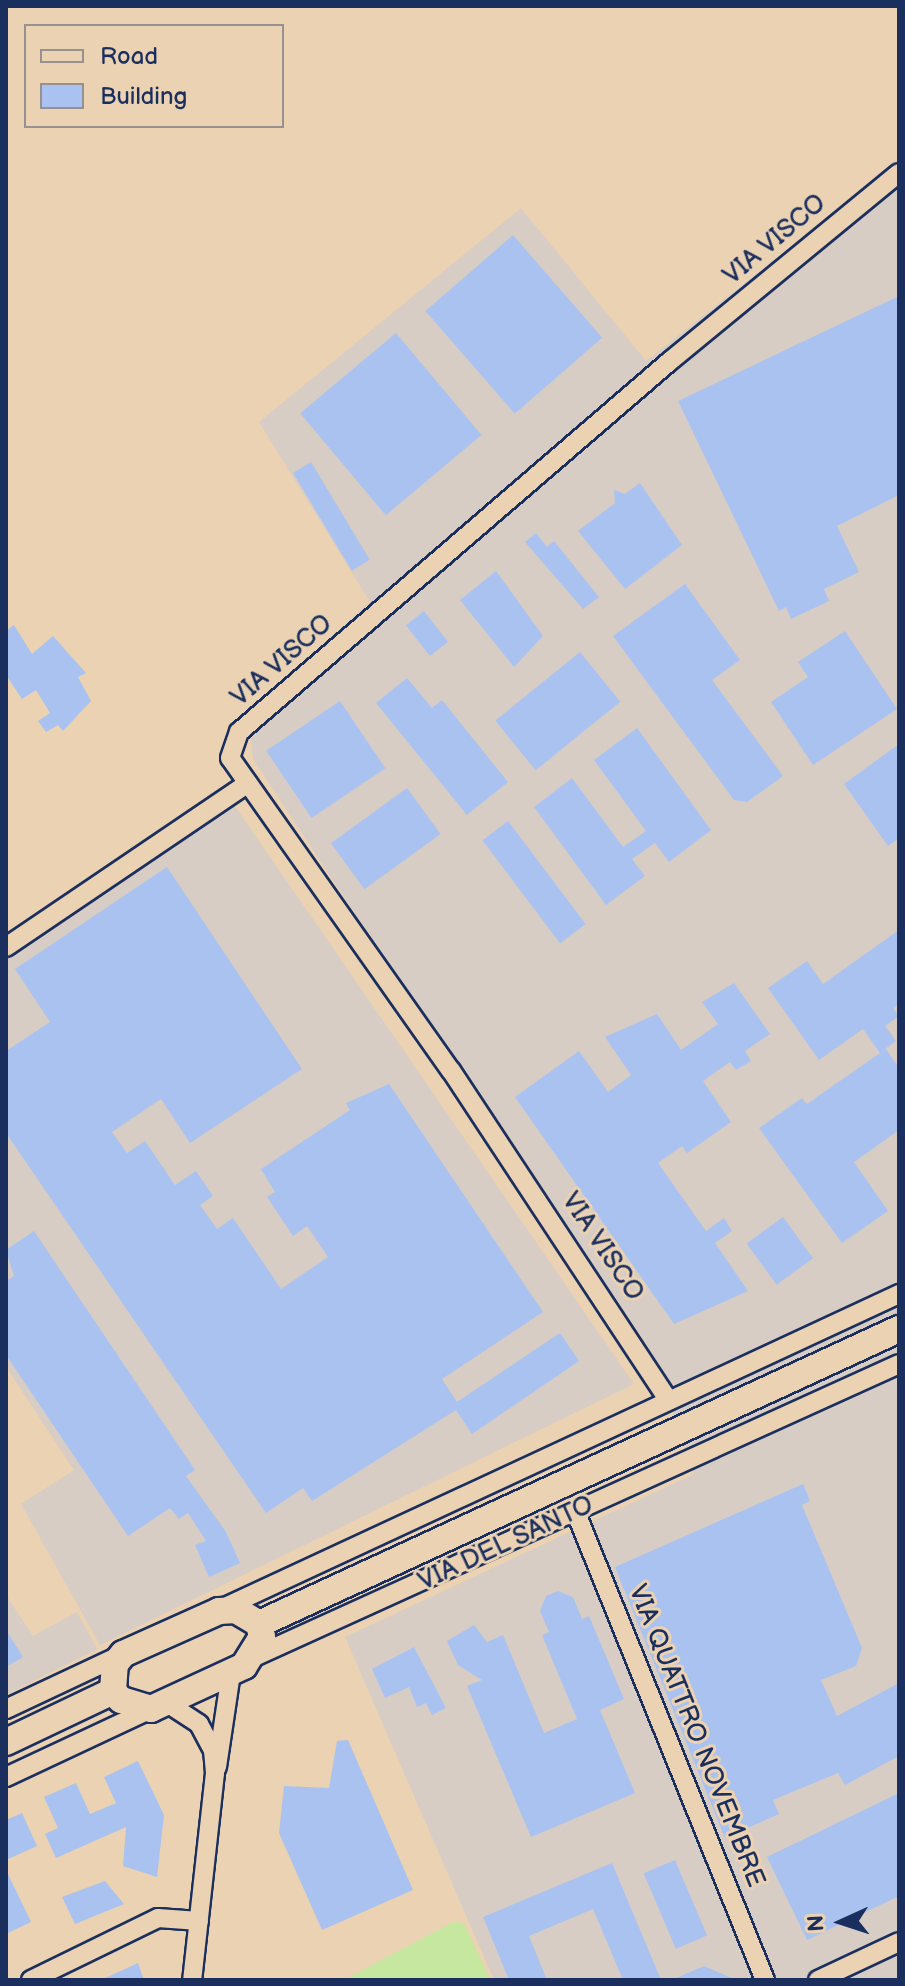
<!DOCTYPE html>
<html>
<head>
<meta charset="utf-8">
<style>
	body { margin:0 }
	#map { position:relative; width:905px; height:1986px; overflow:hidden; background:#ead2b3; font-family:"Balsamiq Sans",sans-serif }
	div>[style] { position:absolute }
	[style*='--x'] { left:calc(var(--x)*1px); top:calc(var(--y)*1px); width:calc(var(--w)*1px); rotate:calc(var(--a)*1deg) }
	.built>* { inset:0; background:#d7cdc5 }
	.green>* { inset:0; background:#c6e79f }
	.building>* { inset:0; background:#aac2f0; transform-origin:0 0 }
	.roads { filter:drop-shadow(2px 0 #1b2f5e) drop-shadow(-2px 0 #1b2f5e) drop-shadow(0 2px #1b2f5e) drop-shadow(0 -2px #1b2f5e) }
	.street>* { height:18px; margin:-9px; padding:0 9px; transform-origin:9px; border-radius:9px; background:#ead2b3 }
	.secondary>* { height:26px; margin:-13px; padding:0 13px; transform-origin:13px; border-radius:13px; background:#ead2b3 }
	span { translate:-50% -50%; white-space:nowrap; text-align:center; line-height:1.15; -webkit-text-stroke:6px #ead2b3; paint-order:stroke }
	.street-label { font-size:26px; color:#1b2f5e }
	.frame { position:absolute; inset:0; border:8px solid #1b2f5e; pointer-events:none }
	.legend { position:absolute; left:24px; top:24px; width:260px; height:104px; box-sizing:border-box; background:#ead2b3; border:2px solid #979191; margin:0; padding:10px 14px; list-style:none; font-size:24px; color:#1b2f5e }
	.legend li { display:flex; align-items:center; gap:16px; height:40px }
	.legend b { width:40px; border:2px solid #979191 }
	.north { position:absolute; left:801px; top:1882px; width:80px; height:80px; -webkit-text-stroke:6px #ead2b3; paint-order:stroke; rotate:267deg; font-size:22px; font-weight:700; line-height:32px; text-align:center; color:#1b2f5e }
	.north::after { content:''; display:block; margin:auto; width:28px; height:36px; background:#1b2f5e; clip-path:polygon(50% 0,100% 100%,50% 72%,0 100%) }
</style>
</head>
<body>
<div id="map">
	<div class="built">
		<i style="clip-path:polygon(899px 161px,899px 1980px,494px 1980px,345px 1637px,694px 1474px,660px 1377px,253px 759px,248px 711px,370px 602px,259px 422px,521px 208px,646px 361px)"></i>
		<i style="clip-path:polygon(232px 802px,634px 1384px,100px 1645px,21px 1504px,74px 1470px,6px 1367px,6px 952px)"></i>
		<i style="clip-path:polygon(6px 1595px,33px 1636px,77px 1612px,97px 1649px,6px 1695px)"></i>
	</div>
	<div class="green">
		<i style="clip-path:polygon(453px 1922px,464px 1923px,490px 1980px,344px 1980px)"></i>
	</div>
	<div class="building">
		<i style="left:513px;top:235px;width:136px;height:116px;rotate:49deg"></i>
		<i style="clip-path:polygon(899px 296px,899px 495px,837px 526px,859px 572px,824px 589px,829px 601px,791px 619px,786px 607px,779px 611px,678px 401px)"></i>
		<i style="left:396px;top:333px;width:133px;height:125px;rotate:50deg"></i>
		<i style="left:311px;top:462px;width:114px;height:21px;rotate:59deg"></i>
		<i style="clip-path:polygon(640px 483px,682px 545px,625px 589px,578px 531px,615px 503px,614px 490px,625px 494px)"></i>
		<i style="clip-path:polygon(536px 533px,547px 547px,554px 541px,599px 597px,583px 609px,525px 542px)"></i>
		<i style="clip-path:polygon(496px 571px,543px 636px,514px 667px,460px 600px)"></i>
		<i style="clip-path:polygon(685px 584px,740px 660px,712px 680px,783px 776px,747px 802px,734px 800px,613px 636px)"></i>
		<i style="left:424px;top:611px;width:39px;height:23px;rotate:52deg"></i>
		<i style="clip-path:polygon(14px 625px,32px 654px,53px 636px,86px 673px,78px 677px,91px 701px,63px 731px,58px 725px,46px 732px,38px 721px,50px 713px,36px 690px,22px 699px,6px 675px,6px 631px)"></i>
		<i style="clip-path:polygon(845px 631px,897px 709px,813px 765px,771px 702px,808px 677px,798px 662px)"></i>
		<i style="left:580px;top:652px;width:64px;height:109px;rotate:51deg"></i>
		<i style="clip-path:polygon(407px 678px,432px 708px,442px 700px,508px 782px,467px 815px,376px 703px)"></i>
		<i style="left:340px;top:701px;width:81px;height:89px;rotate:56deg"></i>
		<i style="clip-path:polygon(637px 728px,711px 830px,669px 862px,655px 843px,632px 859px,645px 876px,606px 905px,534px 807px,572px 778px,623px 847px,646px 831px,594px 760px)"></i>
		<i style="clip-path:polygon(899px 744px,899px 838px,888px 846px,844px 784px)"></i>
		<i style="left:407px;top:788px;width:57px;height:94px;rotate:54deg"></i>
		<i style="left:508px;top:821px;width:129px;height:32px;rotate:53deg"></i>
		<i style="clip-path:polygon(167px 867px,302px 1069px,190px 1143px,161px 1099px,112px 1132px,127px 1153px,145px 1141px,175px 1185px,196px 1171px,213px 1196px,200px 1205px,217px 1229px,233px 1218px,281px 1289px,328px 1257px,307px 1226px,293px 1236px,267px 1197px,275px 1192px,261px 1169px,350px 1110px,346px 1103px,389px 1084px,543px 1312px,442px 1379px,457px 1402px,560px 1333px,579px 1361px,472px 1434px,456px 1410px,312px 1501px,303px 1488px,266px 1513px,6px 1133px,6px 1051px,50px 1022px,15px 969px)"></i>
		<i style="clip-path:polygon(899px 930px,899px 1004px,893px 1008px,899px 1016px,885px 1026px,896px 1041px,881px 1052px,886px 1049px,899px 1068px,899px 1130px,854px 1162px,888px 1211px,842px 1243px,759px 1128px,802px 1098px,807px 1104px,880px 1053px,863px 1029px,819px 1060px,768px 988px,807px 961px,823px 984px)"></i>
		<i style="clip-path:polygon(734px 983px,770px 1034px,745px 1051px,751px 1061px,736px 1070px,730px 1062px,703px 1081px,731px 1122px,687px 1153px,682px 1146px,658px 1163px,706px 1231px,724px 1218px,732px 1231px,715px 1243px,748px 1291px,674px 1324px,515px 1097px,579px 1051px,608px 1092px,631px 1075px,605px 1037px,657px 1014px,681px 1050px,718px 1024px,702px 1002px)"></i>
		<i style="left:783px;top:1217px;width:51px;height:45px;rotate:54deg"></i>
		<i style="clip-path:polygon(34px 1231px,195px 1470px,186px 1476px,226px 1532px,240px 1563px,209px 1577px,195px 1545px,206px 1541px,188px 1513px,179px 1519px,170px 1508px,128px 1536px,6px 1355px,6px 1281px,14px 1276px,6px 1250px)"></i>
		<i style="clip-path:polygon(803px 1484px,810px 1501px,802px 1505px,862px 1648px,856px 1666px,821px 1680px,837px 1716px,899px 1683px,899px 1756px,845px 1785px,838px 1773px,773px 1800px,779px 1814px,725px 1838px,615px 1567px)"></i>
		<i style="clip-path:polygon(558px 1591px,573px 1597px,582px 1619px,589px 1616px,624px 1699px,600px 1710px,635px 1793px,531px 1837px,467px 1686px,482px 1680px,458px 1665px,447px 1641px,474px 1625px,487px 1642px,503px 1635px,544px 1733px,577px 1719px,542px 1635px,549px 1632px,540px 1611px,546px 1596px)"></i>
		<i style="clip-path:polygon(6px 1630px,23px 1657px,6px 1667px)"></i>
		<i style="clip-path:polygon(414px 1647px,446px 1708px,432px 1715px,426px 1703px,417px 1707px,409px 1687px,385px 1698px,372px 1669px)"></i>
		<i style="clip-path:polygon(348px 1740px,413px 1890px,322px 1930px,279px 1833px,284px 1786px,329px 1788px,337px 1741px)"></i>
		<i style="clip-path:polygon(138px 1761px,164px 1815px,157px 1877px,123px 1866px,126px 1827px,56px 1858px,45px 1834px,58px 1828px,44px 1797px,76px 1783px,90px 1814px,116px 1803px,104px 1777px)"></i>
		<i style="clip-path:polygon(899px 1793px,899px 1896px,807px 1940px,767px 1857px)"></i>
		<i style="clip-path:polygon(22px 1813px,37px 1846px,6px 1860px,6px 1820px)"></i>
		<i style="left:675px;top:1860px;width:82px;height:34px;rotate:67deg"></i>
		<i style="clip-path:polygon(612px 1863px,661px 1980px,623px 1980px,593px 1909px,529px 1936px,547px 1980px,509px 1980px,483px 1917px)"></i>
		<i style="clip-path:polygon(6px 1870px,31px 1922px,6px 1934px)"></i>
		<i style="clip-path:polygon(105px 1881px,124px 1904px,75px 1924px,62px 1897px)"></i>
		<i style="clip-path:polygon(138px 1963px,144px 1980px,101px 1980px)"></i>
		<i style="clip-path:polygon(704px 1966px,736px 1980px,672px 1980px)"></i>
	</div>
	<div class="roads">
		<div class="street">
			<i style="--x:6;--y:947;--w:292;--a:-34.1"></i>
			<i style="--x:667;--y:1398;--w:392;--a:-123.4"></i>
			<i style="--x:451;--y:1071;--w:383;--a:-125.2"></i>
			<i style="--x:230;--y:758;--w:28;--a:-71"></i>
			<i style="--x:239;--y:732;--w:569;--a:-40.72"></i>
			<i style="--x:670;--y:361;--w:296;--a:-39.4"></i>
			<i style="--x:576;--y:1513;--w:504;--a:67.97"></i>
			<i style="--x:221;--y:1609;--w:748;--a:-24.92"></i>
			<i style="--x:254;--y:1657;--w:708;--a:-24.43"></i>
			<i style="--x:167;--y:1703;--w:38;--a:33"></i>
			<i style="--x:199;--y:1724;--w:30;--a:62"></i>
			<i style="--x:213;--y:1750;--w:23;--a:85"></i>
			<i style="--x:215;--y:1773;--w:208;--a:96.3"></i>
			<i style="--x:6;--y:1709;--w:129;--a:-25.2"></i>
			<i style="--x:217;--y:1767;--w:95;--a:-81.5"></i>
			<i style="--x:6;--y:1777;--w:160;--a:-25.1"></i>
			<i style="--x:31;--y:1980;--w:141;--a:-26"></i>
			<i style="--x:158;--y:1918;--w:41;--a:4.2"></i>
			<i style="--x:818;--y:1980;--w:89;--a:-25.1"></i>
		</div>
		<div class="secondary">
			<i style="--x:236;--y:1610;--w:27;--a:31"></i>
			<i style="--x:259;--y:1624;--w:13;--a:77"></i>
			<i style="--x:262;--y:1637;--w:34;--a:122"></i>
			<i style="--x:244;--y:1666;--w:102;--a:155.2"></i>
			<i style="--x:151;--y:1709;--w:31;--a:-163"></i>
			<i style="--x:121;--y:1700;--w:12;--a:-132"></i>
			<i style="--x:113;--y:1691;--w:27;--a:-86"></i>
			<i style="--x:115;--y:1664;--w:13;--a:-51"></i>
			<i style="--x:123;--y:1654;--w:105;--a:-24.1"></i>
			<i style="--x:219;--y:1611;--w:17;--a:-3"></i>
			<i style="--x:259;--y:1624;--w:705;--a:-24.75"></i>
			<i style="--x:6;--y:1742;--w:119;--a:-25.5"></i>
		</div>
	</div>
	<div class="street-label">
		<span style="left:775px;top:240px;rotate:-40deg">VIA VISCO</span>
		<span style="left:282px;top:661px;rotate:-41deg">VIA VISCO</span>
		<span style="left:602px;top:1247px;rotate:56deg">VIA VISCO</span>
		<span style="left:506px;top:1544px;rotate:-25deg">VIA DEL SANTO</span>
		<span style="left:696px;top:1736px;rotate:68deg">VIA QUATTRO NOVEMBRE</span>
	</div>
	<div class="frame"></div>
	<ul class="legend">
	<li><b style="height:10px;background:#ead2b3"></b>Road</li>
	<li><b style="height:22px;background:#aac2f0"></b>Building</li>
	</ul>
	<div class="north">N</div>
</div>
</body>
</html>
